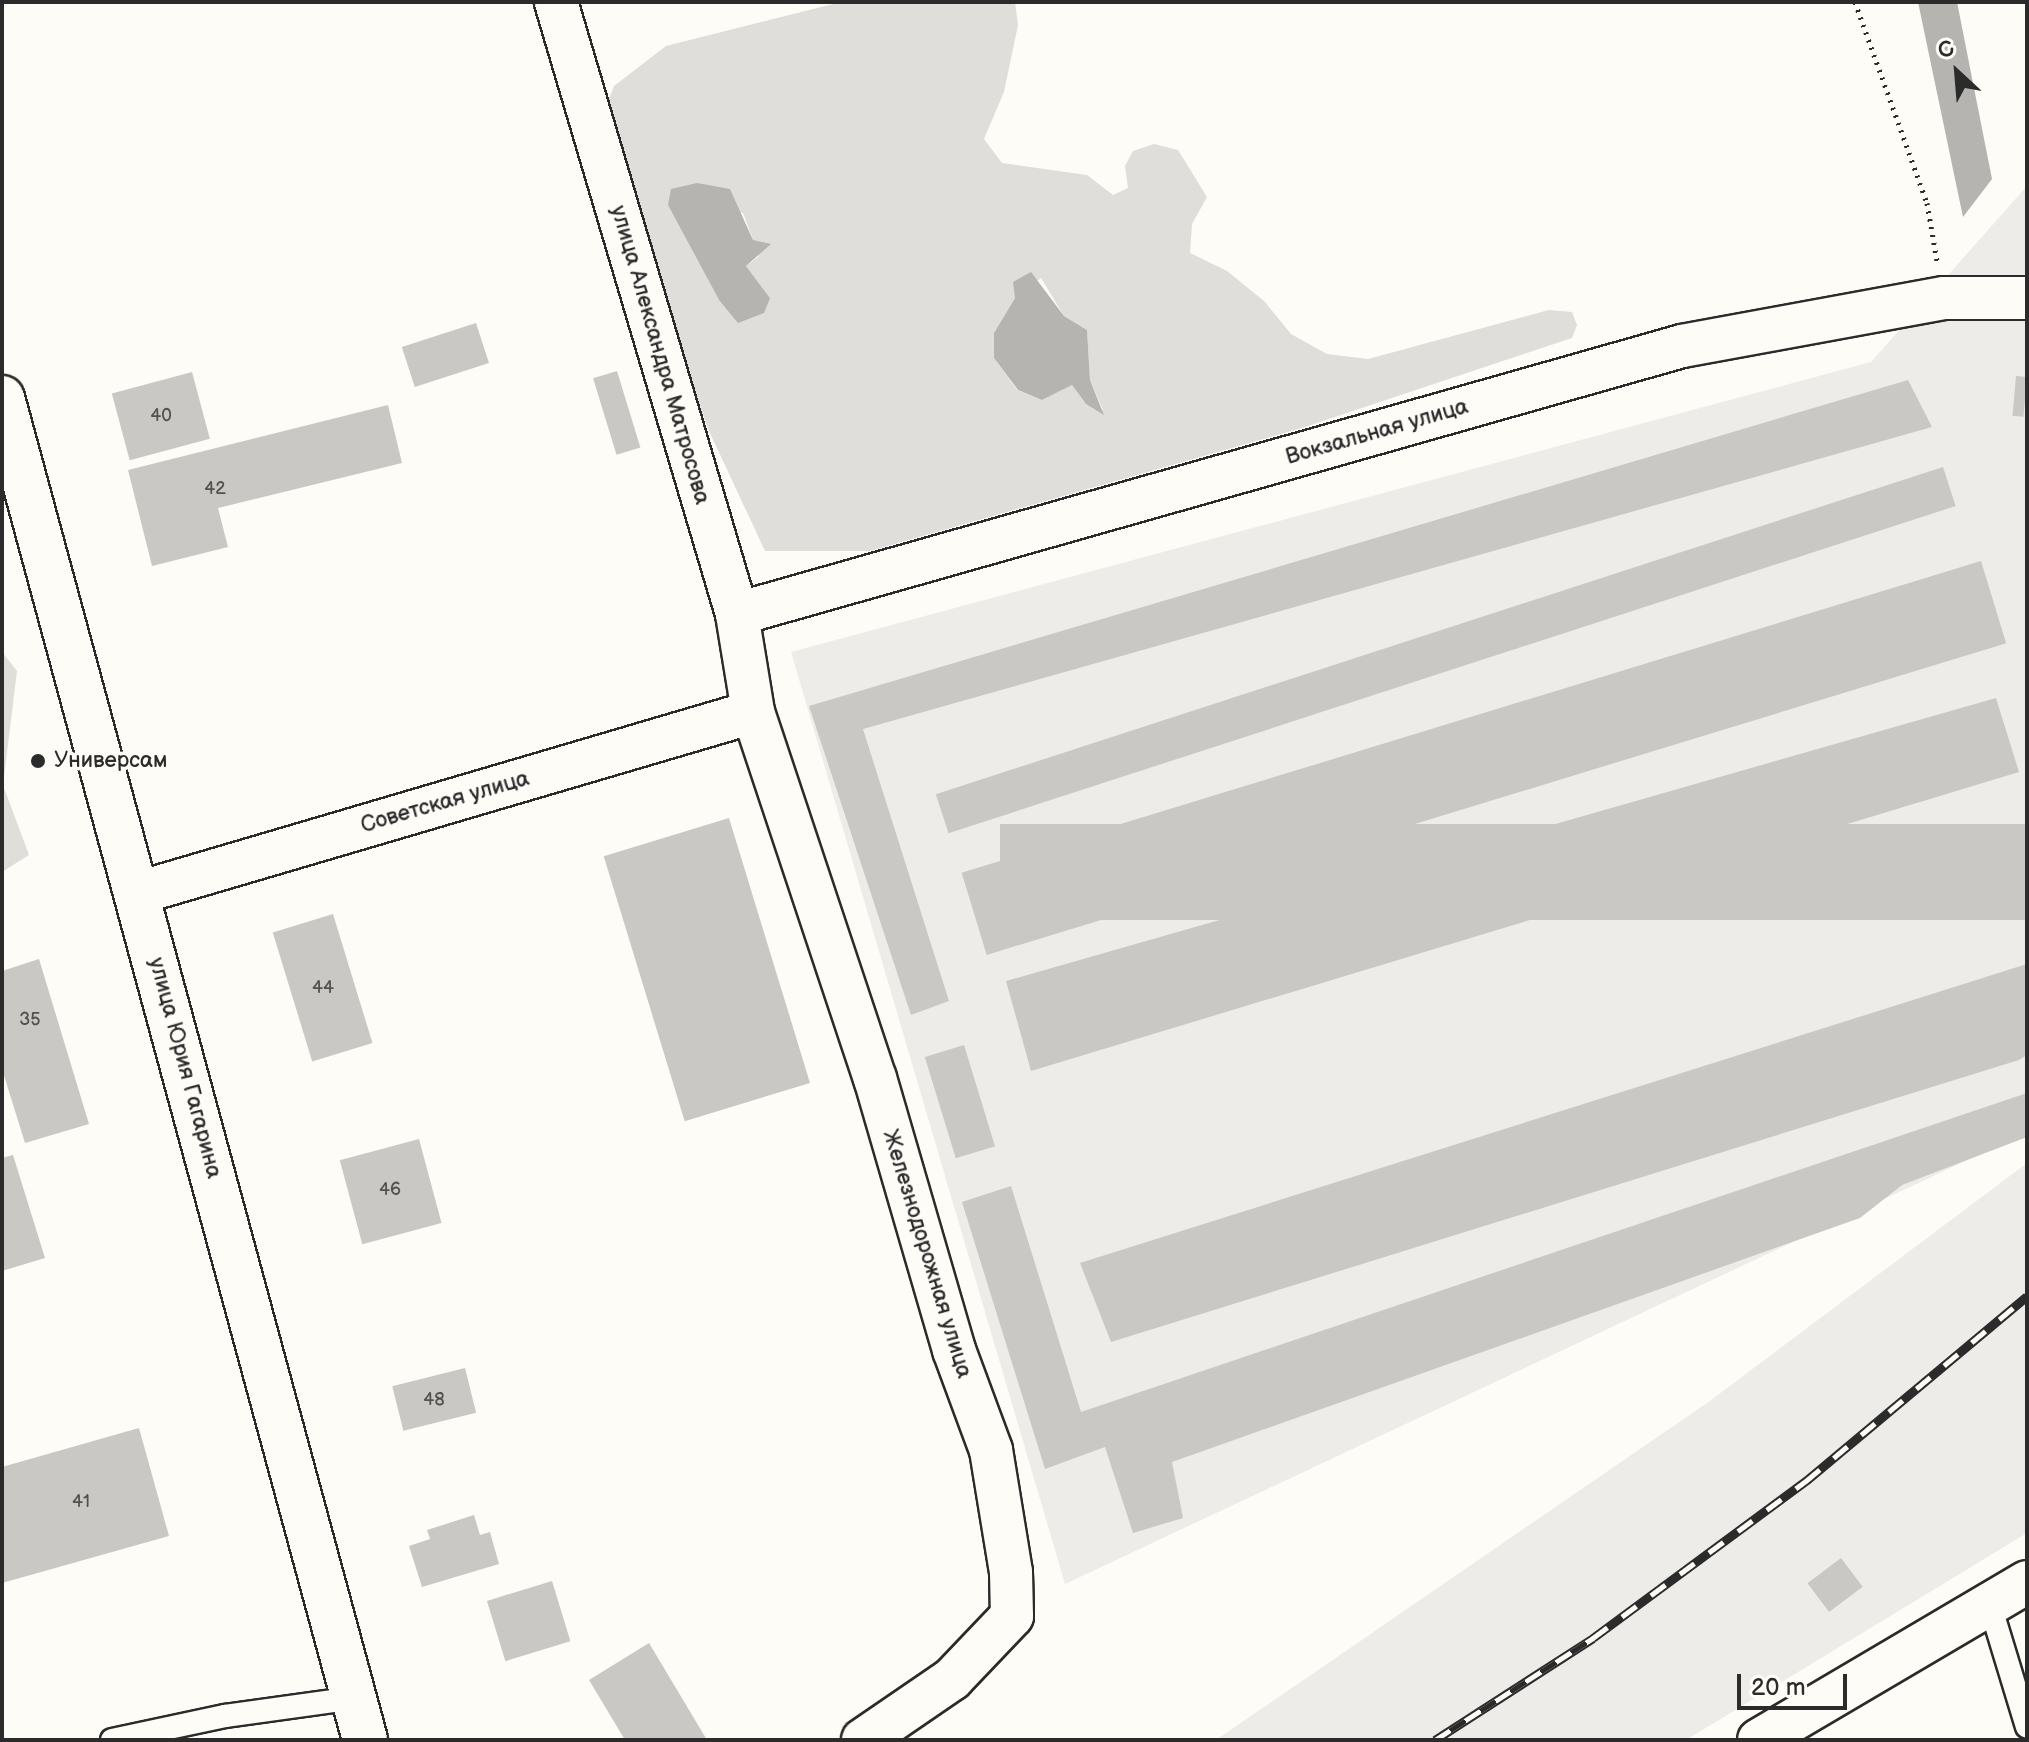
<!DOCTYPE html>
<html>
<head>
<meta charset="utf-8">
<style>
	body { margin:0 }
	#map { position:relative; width:2029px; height:1742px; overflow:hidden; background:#fdfcf7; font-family:"Balsamiq Sans",sans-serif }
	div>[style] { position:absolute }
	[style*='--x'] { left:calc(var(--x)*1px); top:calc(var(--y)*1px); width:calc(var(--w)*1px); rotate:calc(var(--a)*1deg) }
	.built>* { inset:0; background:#edece8 }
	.green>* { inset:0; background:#dfdeda }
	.water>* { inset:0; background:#b5b4b1 }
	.building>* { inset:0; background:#c9c8c4; transform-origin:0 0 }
	.path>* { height:5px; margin-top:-2.5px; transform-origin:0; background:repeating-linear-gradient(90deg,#2b2b2b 0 2px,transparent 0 8px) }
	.roads { filter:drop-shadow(2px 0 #2b2b2b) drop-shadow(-2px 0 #2b2b2b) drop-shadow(0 2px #2b2b2b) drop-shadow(0 -2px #2b2b2b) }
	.service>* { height:22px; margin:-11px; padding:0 11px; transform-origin:11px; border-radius:11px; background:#fdfcf7 }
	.minor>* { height:42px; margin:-21px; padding:0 21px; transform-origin:21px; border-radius:21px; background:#fdfcf7 }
	.tertiary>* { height:44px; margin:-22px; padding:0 22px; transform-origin:22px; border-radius:22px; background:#fdfcf7 }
	.rail>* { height:9px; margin-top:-4.5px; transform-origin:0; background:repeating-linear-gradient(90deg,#fdfcf7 0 18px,#2b2b2b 0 36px); box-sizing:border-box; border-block:2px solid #2b2b2b }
	.dots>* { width:22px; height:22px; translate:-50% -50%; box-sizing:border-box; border:4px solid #fdfcf7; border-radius:50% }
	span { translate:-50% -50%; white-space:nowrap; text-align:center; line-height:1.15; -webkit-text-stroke:7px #fdfcf7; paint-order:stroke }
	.number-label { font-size:18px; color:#525251 }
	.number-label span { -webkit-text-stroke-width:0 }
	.street-label { font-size:22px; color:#2b2b2b }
	.poi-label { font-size:22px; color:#2b2b2b }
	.left { translate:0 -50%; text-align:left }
	.frame { position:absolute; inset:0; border:4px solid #2b2b2b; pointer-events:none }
	.north { position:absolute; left:1917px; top:32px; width:80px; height:80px; -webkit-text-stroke:6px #fdfcf7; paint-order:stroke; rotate:334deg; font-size:22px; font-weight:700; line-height:32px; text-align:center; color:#2b2b2b }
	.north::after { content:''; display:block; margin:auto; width:28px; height:36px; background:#2b2b2b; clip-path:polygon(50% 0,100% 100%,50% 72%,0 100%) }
	.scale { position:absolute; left:1737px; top:1674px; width:110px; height:36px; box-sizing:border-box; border:4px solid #2b2b2b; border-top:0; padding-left:10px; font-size:24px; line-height:28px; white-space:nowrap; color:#2b2b2b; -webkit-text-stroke:6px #fdfcf7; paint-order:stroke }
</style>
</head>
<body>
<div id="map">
	<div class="built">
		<i style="clip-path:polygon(2027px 186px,2027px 1132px,1065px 1584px,791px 652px,1871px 362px)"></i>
		<i style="clip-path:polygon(2027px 1163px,2027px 1533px,1686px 1740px,1216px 1740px,1707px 1403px)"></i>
	</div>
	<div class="green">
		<i style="clip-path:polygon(evenodd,841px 2px,1015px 2px,1018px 25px,1004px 92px,984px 139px,1002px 163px,1087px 175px,1113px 195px,1128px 188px,1125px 166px,1133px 151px,1154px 144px,1178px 150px,1207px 197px,1192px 224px,1190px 253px,1227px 271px,1264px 301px,1291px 334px,1327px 354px,1368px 359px,1549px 310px,1572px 312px,1577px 325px,1572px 338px,1302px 428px,870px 551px,765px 551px,709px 431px,656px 285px,608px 101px,614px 86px,666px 46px,841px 2px,668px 204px,743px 213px,759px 256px,746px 266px,770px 298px,719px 300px,668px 204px,841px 2px,1041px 278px,1064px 316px,1087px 330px,1090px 380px,1103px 410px,1086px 404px,1072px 385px,1042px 400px,1017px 390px,994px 358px,994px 333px,1015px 298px,1041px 278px)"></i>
		<i style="clip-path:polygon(2px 652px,17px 671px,3px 785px,29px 855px,2px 872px)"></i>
	</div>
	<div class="water">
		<i style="clip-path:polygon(1918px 2px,1957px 2px,1992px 179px,1963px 217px)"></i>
		<i style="clip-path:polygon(697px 183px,730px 189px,753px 240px,771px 244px,746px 266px,770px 298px,764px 313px,738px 323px,719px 300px,668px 205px,671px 189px)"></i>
		<i style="clip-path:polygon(1031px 272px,1064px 316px,1087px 330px,1090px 380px,1104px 415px,1086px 404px,1072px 385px,1042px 400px,1018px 390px,994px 358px,994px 333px,1015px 298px,1013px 282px)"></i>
	</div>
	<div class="building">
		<i style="left:476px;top:323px;width:42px;height:78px;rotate:72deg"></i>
		<i style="left:617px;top:371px;width:80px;height:25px;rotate:73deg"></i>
		<i style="left:192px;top:372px;width:69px;height:83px;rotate:75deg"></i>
		<i style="left:2016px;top:376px;width:11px;height:40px;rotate:5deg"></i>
		<i style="clip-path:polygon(1908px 380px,1932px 427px,863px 729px,949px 1001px,911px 1015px,809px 706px)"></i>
		<i style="clip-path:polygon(388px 405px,402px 463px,218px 508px,228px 547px,152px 566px,128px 470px)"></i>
		<i style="left:1943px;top:467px;width:41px;height:1059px;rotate:72deg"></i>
		<i style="left:1981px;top:561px;width:86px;height:1066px;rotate:73deg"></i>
		<i style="clip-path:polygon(1996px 698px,2019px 772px,1031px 1071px,1006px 981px)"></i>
		<i style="left:729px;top:818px;width:277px;height:131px;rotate:73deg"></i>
		<i style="left:2027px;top:824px;width:96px;height:1027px;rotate:90deg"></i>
		<i style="left:333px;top:914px;width:135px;height:63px;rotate:73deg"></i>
		<i style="clip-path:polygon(39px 959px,89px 1124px,25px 1143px,2px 1069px,2px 971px)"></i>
		<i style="clip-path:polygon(2027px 964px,2027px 1055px,2019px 1060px,1111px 1342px,1080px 1263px)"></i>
		<i style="left:964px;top:1045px;width:106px;height:41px;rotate:73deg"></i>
		<i style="clip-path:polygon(2027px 1093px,2027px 1137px,1902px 1185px,1860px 1218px,1172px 1462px,1183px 1518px,1133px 1533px,1105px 1447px,1045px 1469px,962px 1202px,1011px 1186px,1081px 1412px)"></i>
		<i style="left:419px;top:1139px;width:87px;height:82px;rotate:75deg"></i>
		<i style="clip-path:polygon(13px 1155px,45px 1258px,2px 1271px,2px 1158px)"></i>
		<i style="left:465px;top:1368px;width:46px;height:75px;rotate:76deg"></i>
		<i style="clip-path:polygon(139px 1428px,169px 1536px,2px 1583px,2px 1467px)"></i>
		<i style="clip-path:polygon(474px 1515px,480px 1535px,490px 1532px,499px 1564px,422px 1587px,409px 1546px,430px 1539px,427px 1530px)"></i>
		<i style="left:1841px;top:1558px;width:36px;height:42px;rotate:53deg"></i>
		<i style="left:552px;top:1581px;width:63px;height:68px;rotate:73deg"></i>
		<i style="clip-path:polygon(649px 1643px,707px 1740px,625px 1740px,589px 1680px)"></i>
	</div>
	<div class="path">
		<i style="--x:1855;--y:2;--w:214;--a:70.3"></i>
		<i style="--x:1927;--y:203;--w:59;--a:80.2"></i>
	</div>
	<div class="roads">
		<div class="service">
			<i style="--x:1990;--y:1605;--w:127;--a:73.1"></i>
			<i style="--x:112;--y:1740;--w:116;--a:-12"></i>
			<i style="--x:225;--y:1716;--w:131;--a:-7.9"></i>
		</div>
		<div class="minor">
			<i style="--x:556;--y:2;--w:638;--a:73.52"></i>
			<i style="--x:737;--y:614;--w:99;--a:80.7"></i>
			<i style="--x:753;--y:712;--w:386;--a:71.6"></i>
			<i style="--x:875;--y:1078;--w:283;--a:73.8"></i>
			<i style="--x:954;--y:1350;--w:107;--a:69.7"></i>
			<i style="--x:991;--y:1450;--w:124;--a:80.7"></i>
			<i style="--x:1011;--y:1572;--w:44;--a:88.7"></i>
			<i style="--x:1012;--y:1616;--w:87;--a:133.6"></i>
			<i style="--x:952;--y:1679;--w:108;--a:145.6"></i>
			<i style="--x:737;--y:614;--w:982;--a:-15.83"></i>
			<i style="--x:1682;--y:346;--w:266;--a:-10.4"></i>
			<i style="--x:1944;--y:298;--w:83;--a:0"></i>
			<i style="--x:138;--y:893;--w:641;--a:-16.4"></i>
			<i style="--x:1759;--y:1740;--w:311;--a:-30.5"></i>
		</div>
		<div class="tertiary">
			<i style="--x:2;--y:398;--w:1390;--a:74.86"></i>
		</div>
	</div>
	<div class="rail">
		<i style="--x:1435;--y:1740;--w:188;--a:-32.8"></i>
		<i style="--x:1593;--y:1638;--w:265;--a:-36.4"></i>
		<i style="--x:1806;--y:1481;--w:288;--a:-39.9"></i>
	</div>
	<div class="dots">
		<i style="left:38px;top:761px;background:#2b2b2b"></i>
	</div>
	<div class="number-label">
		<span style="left:161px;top:416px">40</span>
		<span style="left:215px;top:489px">42</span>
		<span style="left:323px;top:988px">44</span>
		<span style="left:30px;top:1020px">35</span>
		<span style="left:390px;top:1190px">46</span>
		<span style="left:434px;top:1400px">48</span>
		<span style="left:81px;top:1502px">41</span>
	</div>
	<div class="street-label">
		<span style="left:660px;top:355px;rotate:74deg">улица Александра Матросова</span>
		<span style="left:1377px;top:432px;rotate:-16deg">Вокзальная улица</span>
		<span style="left:445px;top:802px;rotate:-16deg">Советская улица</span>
		<span style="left:185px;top:1068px;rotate:75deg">улица Юрия Гагарина</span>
		<span style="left:927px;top:1254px;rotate:73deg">Железнодорожная улица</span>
	</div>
	<div class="poi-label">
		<span class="left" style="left:54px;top:761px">Универсам</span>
	</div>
	<div class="frame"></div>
	<div class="north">С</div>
	<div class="scale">20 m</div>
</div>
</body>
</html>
